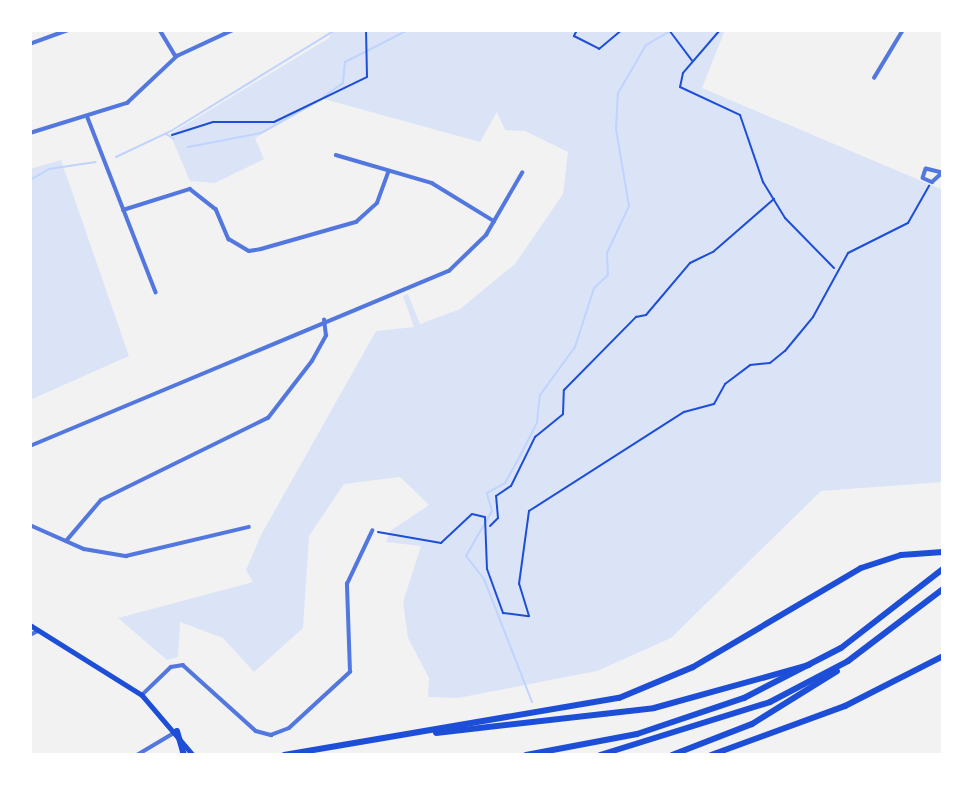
<!DOCTYPE html>
<html>
<head>
<meta charset="utf-8">
<style>
	body { margin:0 }
	#map { position:relative; width:973px; height:785px; overflow:hidden; background:#f2f2f2; font-family:"Exo 2",sans-serif }
	div>[style] { position:absolute }
	[style*='--x'] { left:calc(var(--x)*1px); top:calc(var(--y)*1px); width:calc(var(--w)*1px); rotate:calc(var(--a)*1deg) }
	.green>* { inset:0; background:#dbe4f7 }
	.stream>* { height:2px; margin:-1px; padding:0 1px; transform-origin:1px; border-radius:1px; background:#bfd3fe }
	.path>* { height:2px; margin:-1px; padding:0 1px; transform-origin:1px; border-radius:1px; background:#1d4ed8 }
	.minor>* { height:3.5px; margin:-1.75px; padding:0 1.75px; transform-origin:1.75px; border-radius:1.75px; background:#5277de }
	.secondary>* { height:4.5px; margin:-2.25px; padding:0 2.25px; transform-origin:2.25px; border-radius:2.25px; background:#1d4ed8 }
	.motorway>* { height:6px; margin:-3px; padding:0 3px; transform-origin:3px; border-radius:3px; background:#1d4ed8 }
	span { translate:-50% -50%; white-space:nowrap; text-align:center; line-height:1.15; -webkit-text-stroke:7px #fff; paint-order:stroke }
	.frame { position:absolute; inset:0; border:32px solid #fff; pointer-events:none }
</style>
</head>
<body>
<div id="map">
	<div class="green">
		<i style="clip-path:polygon(332px 30px,725px 30px,702px 88px,943px 190px,943px 482px,821px 491px,671px 638px,597px 671px,458px 698px,428px 697px,429px 678px,408px 638px,403px 602px,421px 546px,386px 542px,390px 531px,429px 505px,400px 477px,344px 484px,309px 536px,303px 628px,254px 672px,223px 638px,180px 622px,178px 657px,167px 660px,118px 618px,253px 582px,246px 570px,261px 535px,376px 331px,414px 327px,403px 296px,408px 294px,420px 324px,460px 309px,515px 264px,563px 194px,568px 152px,525px 131px,505px 130px,497px 112px,480px 142px,324px 99px,255px 138px,264px 159px,215px 183px,190px 181px,170px 134px,329px 38px)"></i>
		<i style="clip-path:polygon(61px 160px,129px 356px,30px 400px,30px 169px)"></i>
	</div>
	<div class="stream">
		<i style="--x:323;--y:97;--w:24;--a:-35"></i>
		<i style="--x:343;--y:83;--w:21;--a:-85"></i>
		<i style="--x:345;--y:62;--w:71;--a:-26.9"></i>
		<i style="--x:166;--y:134;--w:9;--a:32"></i>
		<i style="--x:188;--y:147;--w:74;--a:-10.9"></i>
		<i style="--x:261;--y:133;--w:63;--a:-29.4"></i>
		<i style="--x:116;--y:157;--w:61;--a:-25.3"></i>
		<i style="--x:171;--y:131;--w:193;--a:-31.6"></i>
		<i style="--x:30;--y:180;--w:22;--a:-30"></i>
		<i style="--x:49;--y:169;--w:47;--a:-8.7"></i>
		<i style="--x:532;--y:702;--w:132;--a:-111.3"></i>
		<i style="--x:484;--y:579;--w:29;--a:-128"></i>
		<i style="--x:466;--y:556;--w:52;--a:-60"></i>
		<i style="--x:492;--y:511;--w:19;--a:-106"></i>
		<i style="--x:487;--y:493;--w:21;--a:-29"></i>
		<i style="--x:505;--y:483;--w:31;--a:-61"></i>
		<i style="--x:520;--y:456;--w:38;--a:-63"></i>
		<i style="--x:537;--y:422;--w:27;--a:-84"></i>
		<i style="--x:540;--y:395;--w:59;--a:-53.9"></i>
		<i style="--x:575;--y:347;--w:62;--a:-72.1"></i>
		<i style="--x:594;--y:288;--w:19;--a:-43"></i>
		<i style="--x:608;--y:275;--w:22;--a:-93"></i>
		<i style="--x:607;--y:253;--w:52;--a:-64.9"></i>
		<i style="--x:629;--y:206;--w:78;--a:-99.6"></i>
		<i style="--x:616;--y:129;--w:36;--a:-87"></i>
		<i style="--x:618;--y:93;--w:56;--a:-59.7"></i>
		<i style="--x:646;--y:45;--w:30;--a:-30"></i>
	</div>
	<div class="path">
		<i style="--x:577;--y:30;--w:7;--a:117"></i>
		<i style="--x:574;--y:36;--w:28;--a:27"></i>
		<i style="--x:599;--y:49;--w:30;--a:-40"></i>
		<i style="--x:669;--y:30;--w:38;--a:53"></i>
		<i style="--x:720;--y:30;--w:57;--a:130.7"></i>
		<i style="--x:683;--y:73;--w:14;--a:102"></i>
		<i style="--x:680;--y:87;--w:66;--a:25"></i>
		<i style="--x:740;--y:115;--w:71;--a:71.1"></i>
		<i style="--x:763;--y:182;--w:42;--a:58.6"></i>
		<i style="--x:785;--y:218;--w:70;--a:45.6"></i>
		<i style="--x:172;--y:135;--w:43;--a:-17.6"></i>
		<i style="--x:213;--y:122;--w:61;--a:0"></i>
		<i style="--x:274;--y:122;--w:103;--a:-25.8"></i>
		<i style="--x:367;--y:77;--w:47;--a:-91.2"></i>
		<i style="--x:490;--y:526;--w:11;--a:-45"></i>
		<i style="--x:498;--y:518;--w:22;--a:-95"></i>
		<i style="--x:496;--y:496;--w:18;--a:-34"></i>
		<i style="--x:511;--y:486;--w:55;--a:-63.9"></i>
		<i style="--x:535;--y:437;--w:36;--a:-39"></i>
		<i style="--x:563;--y:414;--w:24;--a:-88"></i>
		<i style="--x:564;--y:390;--w:103;--a:-45.4"></i>
		<i style="--x:636;--y:317;--w:10;--a:-11"></i>
		<i style="--x:646;--y:315;--w:68;--a:-49.8"></i>
		<i style="--x:690;--y:263;--w:25;--a:-26"></i>
		<i style="--x:713;--y:252;--w:81;--a:-41"></i>
		<i style="--x:378;--y:532;--w:64;--a:9.9"></i>
		<i style="--x:441;--y:543;--w:42;--a:-43.1"></i>
		<i style="--x:472;--y:514;--w:13;--a:13"></i>
		<i style="--x:485;--y:517;--w:52;--a:87.8"></i>
		<i style="--x:487;--y:569;--w:47;--a:70"></i>
		<i style="--x:503;--y:613;--w:26;--a:7"></i>
		<i style="--x:529;--y:616;--w:34;--a:-107"></i>
		<i style="--x:519;--y:584;--w:74;--a:-82.2"></i>
		<i style="--x:529;--y:511;--w:184;--a:-32.6"></i>
		<i style="--x:684;--y:412;--w:31;--a:-15"></i>
		<i style="--x:714;--y:404;--w:23;--a:-61"></i>
		<i style="--x:725;--y:384;--w:31;--a:-37"></i>
		<i style="--x:750;--y:365;--w:20;--a:-6"></i>
		<i style="--x:770;--y:363;--w:19;--a:-39"></i>
		<i style="--x:785;--y:351;--w:44;--a:-50.5"></i>
		<i style="--x:813;--y:317;--w:73;--a:-61.3"></i>
		<i style="--x:848;--y:253;--w:67;--a:-26.6"></i>
		<i style="--x:908;--y:223;--w:43;--a:-60.4"></i>
	</div>
	<div class="minor">
		<i style="--x:160;--y:30;--w:31;--a:59"></i>
		<i style="--x:30;--y:44;--w:40;--a:-20.2"></i>
		<i style="--x:874;--y:78;--w:56;--a:-58.9"></i>
		<i style="--x:88;--y:118;--w:187;--a:68.7"></i>
		<i style="--x:30;--y:133;--w:102;--a:-17.2"></i>
		<i style="--x:127;--y:103;--w:69;--a:-43.2"></i>
		<i style="--x:177;--y:56;--w:62;--a:-24.9"></i>
		<i style="--x:336;--y:155;--w:100;--a:16.3"></i>
		<i style="--x:432;--y:183;--w:73;--a:31.5"></i>
		<i style="--x:942;--y:173;--w:16;--a:-166"></i>
		<i style="--x:926;--y:169;--w:9;--a:108"></i>
		<i style="--x:923;--y:178;--w:10;--a:24"></i>
		<i style="--x:932;--y:182;--w:15;--a:-42"></i>
		<i style="--x:123;--y:210;--w:70;--a:-17.4"></i>
		<i style="--x:190;--y:189;--w:33;--a:38"></i>
		<i style="--x:216;--y:209;--w:33;--a:67"></i>
		<i style="--x:229;--y:239;--w:23;--a:31"></i>
		<i style="--x:249;--y:251;--w:12;--a:-9"></i>
		<i style="--x:261;--y:249;--w:99;--a:-15.9"></i>
		<i style="--x:356;--y:222;--w:28;--a:-42"></i>
		<i style="--x:377;--y:203;--w:33;--a:-70"></i>
		<i style="--x:30;--y:446;--w:454;--a:-22.7"></i>
		<i style="--x:449;--y:271;--w:52;--a:-44.2"></i>
		<i style="--x:486;--y:235;--w:72;--a:-59.9"></i>
		<i style="--x:30;--y:525;--w:59;--a:24"></i>
		<i style="--x:84;--y:549;--w:43;--a:9.5"></i>
		<i style="--x:126;--y:556;--w:126;--a:-13.3"></i>
		<i style="--x:67;--y:540;--w:52;--a:-49.6"></i>
		<i style="--x:101;--y:500;--w:186;--a:-26.2"></i>
		<i style="--x:268;--y:418;--w:72;--a:-52.3"></i>
		<i style="--x:312;--y:361;--w:29;--a:-61"></i>
		<i style="--x:326;--y:336;--w:16;--a:-97"></i>
		<i style="--x:30;--y:635;--w:9;--a:-27"></i>
		<i style="--x:142;--y:695;--w:40;--a:-44"></i>
		<i style="--x:171;--y:667;--w:12;--a:-9"></i>
		<i style="--x:183;--y:665;--w:98;--a:42.1"></i>
		<i style="--x:256;--y:731;--w:16;--a:15"></i>
		<i style="--x:271;--y:735;--w:19;--a:-21"></i>
		<i style="--x:289;--y:728;--w:83;--a:-42.6"></i>
		<i style="--x:350;--y:672;--w:88;--a:-92"></i>
		<i style="--x:347;--y:584;--w:59;--a:-64.7"></i>
		<i style="--x:137;--y:755;--w:43;--a:-30.7"></i>
	</div>
	<div class="secondary">
		<i style="--x:30;--y:625;--w:132;--a:32"></i>
		<i style="--x:142;--y:695;--w:79;--a:49.6"></i>
	</div>
	<div class="motorway">
		<i style="--x:177;--y:731;--w:25;--a:74"></i>
		<i style="--x:436;--y:733;--w:219;--a:-6.5"></i>
		<i style="--x:654;--y:708;--w:161;--a:-15.5"></i>
		<i style="--x:284;--y:755;--w:340;--a:-9.7"></i>
		<i style="--x:619;--y:698;--w:80;--a:-22.7"></i>
		<i style="--x:693;--y:667;--w:195;--a:-30.5"></i>
		<i style="--x:861;--y:568;--w:42;--a:-18"></i>
		<i style="--x:901;--y:555;--w:42;--a:-4.1"></i>
		<i style="--x:526;--y:755;--w:113;--a:-10.7"></i>
		<i style="--x:637;--y:734;--w:113;--a:-18.6"></i>
		<i style="--x:744;--y:698;--w:109;--a:-27.3"></i>
		<i style="--x:841;--y:648;--w:129;--a:-37.8"></i>
		<i style="--x:600;--y:755;--w:178;--a:-17.3"></i>
		<i style="--x:770;--y:702;--w:88;--a:-27.7"></i>
		<i style="--x:848;--y:661;--w:119;--a:-37.2"></i>
		<i style="--x:672;--y:755;--w:86;--a:-21.2"></i>
		<i style="--x:752;--y:724;--w:100;--a:-31.9"></i>
		<i style="--x:711;--y:755;--w:143;--a:-20.1"></i>
		<i style="--x:845;--y:706;--w:110;--a:-27"></i>
	</div>
	<div class="frame"></div>
</div>
</body>
</html>
